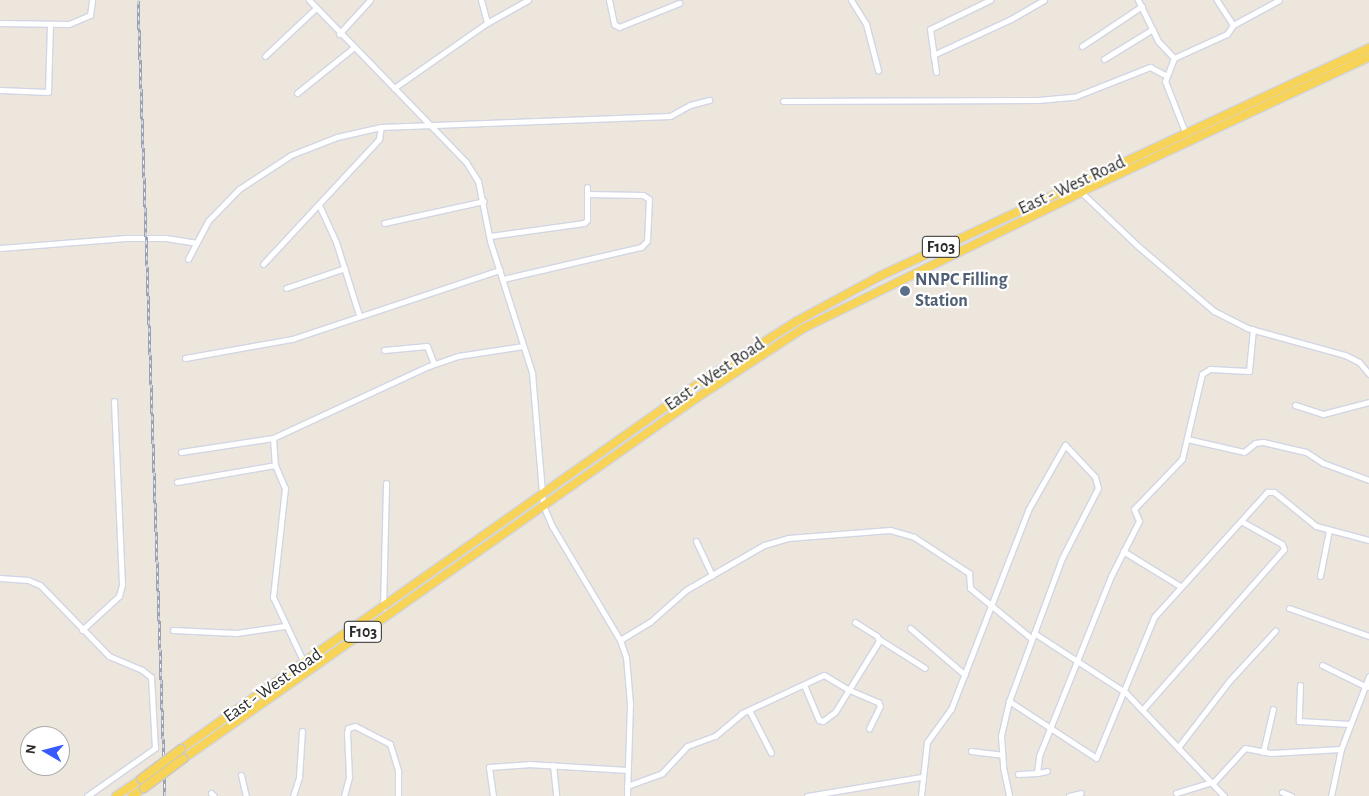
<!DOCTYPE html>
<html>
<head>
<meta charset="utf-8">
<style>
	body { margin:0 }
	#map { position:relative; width:1369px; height:796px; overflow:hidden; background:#ede6dc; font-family:"Alegreya Sans",sans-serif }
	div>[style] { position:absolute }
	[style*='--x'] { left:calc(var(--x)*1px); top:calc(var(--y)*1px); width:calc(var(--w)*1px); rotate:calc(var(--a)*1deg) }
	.roads { filter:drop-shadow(1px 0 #d1d5e4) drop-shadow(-1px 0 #d1d5e4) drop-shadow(0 1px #d1d5e4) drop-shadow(0 -1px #d1d5e4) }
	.minor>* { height:5px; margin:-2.5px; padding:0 2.5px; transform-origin:2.5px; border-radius:2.5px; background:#fff }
	.primary>* { height:8px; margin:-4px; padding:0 4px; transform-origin:4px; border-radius:4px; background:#f7d357 }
	.rail>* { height:3px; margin-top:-1.5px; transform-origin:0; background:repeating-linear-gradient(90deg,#fff 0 4px,#9ea2b6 0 8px); box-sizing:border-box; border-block:1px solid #9ea2b6 }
	.bridges { filter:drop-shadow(1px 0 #c8c8c8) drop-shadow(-1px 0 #c8c8c8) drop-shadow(0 1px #c8c8c8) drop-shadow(0 -1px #c8c8c8) }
	.primary-bridge>* { height:8px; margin:-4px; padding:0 4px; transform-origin:4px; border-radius:4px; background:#f7d357 }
	.dots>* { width:14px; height:14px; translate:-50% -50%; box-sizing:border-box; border:2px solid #fff; border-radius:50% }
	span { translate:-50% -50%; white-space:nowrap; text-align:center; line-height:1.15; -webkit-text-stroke:4.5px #fff; paint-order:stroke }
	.shield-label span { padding:1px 4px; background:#fff; border:1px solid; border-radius:4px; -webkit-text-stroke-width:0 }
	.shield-label { font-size:16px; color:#2b2b2b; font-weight:700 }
	.street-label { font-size:18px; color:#2b2b2b }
	.service-label { font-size:18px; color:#4e5e75; font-weight:700 }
	.left { translate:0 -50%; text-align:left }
	.north { position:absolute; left:20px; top:726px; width:50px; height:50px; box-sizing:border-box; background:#fff; border:1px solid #aaa; border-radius:50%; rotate:278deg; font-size:14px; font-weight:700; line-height:20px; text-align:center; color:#2b2b2b }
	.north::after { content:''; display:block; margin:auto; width:18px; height:22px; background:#375bff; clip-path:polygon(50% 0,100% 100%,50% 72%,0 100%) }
</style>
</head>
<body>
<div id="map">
	<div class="roads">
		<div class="minor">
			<i style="--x:309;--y:0;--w:226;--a:45.9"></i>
			<i style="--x:466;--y:162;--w:22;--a:58"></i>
			<i style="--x:478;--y:181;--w:61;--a:78.7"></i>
			<i style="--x:490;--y:241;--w:139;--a:72.3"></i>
			<i style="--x:532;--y:373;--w:132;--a:85.2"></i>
			<i style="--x:543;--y:505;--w:23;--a:67"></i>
			<i style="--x:552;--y:526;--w:133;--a:59.2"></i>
			<i style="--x:620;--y:640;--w:18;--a:71"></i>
			<i style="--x:626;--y:657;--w:47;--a:85.1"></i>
			<i style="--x:630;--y:704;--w:92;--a:91.9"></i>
			<i style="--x:481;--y:0;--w:24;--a:75"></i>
			<i style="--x:609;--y:0;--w:25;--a:78"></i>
			<i style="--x:614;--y:24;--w:6;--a:31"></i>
			<i style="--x:619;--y:27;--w:65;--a:-21.8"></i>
			<i style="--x:851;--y:0;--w:28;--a:58"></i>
			<i style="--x:866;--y:24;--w:48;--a:75.4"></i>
			<i style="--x:1138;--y:0;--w:46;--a:64"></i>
			<i style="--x:1158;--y:41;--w:23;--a:47"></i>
			<i style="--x:1174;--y:58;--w:25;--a:111"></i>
			<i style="--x:1165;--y:81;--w:55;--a:68.6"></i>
			<i style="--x:0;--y:23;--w:69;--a:0.8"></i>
			<i style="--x:69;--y:24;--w:23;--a:-23"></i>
			<i style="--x:90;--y:15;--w:15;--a:-82"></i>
			<i style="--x:1233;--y:25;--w:52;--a:-28.5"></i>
			<i style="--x:339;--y:34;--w:46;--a:-47.6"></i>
			<i style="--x:1082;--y:46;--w:72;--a:-33.7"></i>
			<i style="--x:933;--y:55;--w:86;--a:-24.8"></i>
			<i style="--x:1011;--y:19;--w:38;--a:-30"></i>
			<i style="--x:265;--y:56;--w:70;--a:-43.3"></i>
			<i style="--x:1174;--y:58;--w:58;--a:-24.4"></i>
			<i style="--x:1227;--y:34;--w:11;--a:-56"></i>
			<i style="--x:1233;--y:25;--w:30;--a:-123"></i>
			<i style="--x:1104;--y:59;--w:57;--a:-31.5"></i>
			<i style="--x:936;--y:72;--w:43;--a:-97.9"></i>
			<i style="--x:930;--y:29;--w:67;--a:-25.8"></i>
			<i style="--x:394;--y:88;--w:113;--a:-35"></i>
			<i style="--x:487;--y:23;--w:47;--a:-29.3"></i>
			<i style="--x:0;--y:90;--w:48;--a:2.4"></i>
			<i style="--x:48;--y:92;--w:68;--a:-88.3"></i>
			<i style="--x:297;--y:93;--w:72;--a:-38.8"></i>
			<i style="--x:783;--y:101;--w:255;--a:-0.2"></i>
			<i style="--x:1038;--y:100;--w:36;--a:-5"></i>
			<i style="--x:1074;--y:97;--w:82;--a:-21.5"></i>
			<i style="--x:1150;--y:67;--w:17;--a:28"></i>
			<i style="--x:1081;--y:192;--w:80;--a:43.5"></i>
			<i style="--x:1139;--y:247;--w:99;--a:40.5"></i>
			<i style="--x:1214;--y:311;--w:37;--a:27"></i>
			<i style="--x:1247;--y:328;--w:102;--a:15.4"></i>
			<i style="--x:1345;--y:355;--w:16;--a:27"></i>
			<i style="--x:1359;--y:362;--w:16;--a:50"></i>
			<i style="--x:319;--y:205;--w:41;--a:65.3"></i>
			<i style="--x:336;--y:242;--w:77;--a:72.5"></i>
			<i style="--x:384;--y:223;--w:102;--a:-12.4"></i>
			<i style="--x:490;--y:236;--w:95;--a:-7.9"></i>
			<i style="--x:584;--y:223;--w:4;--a:-45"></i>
			<i style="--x:587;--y:220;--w:33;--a:-90"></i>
			<i style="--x:0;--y:248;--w:126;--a:-4.5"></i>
			<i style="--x:126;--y:238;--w:40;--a:0"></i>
			<i style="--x:166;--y:238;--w:30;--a:9"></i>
			<i style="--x:188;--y:259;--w:43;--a:-62.2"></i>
			<i style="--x:208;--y:221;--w:45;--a:-45.9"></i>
			<i style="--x:239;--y:189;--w:62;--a:-33.2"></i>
			<i style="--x:291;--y:155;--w:49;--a:-21.4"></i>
			<i style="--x:337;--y:137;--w:45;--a:-12.8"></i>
			<i style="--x:381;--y:127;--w:289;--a:-2.2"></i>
			<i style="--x:670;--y:116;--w:23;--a:-29"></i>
			<i style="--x:690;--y:105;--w:20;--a:-15"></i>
			<i style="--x:263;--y:264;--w:171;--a:-47.1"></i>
			<i style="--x:379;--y:139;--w:12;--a:-81"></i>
			<i style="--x:503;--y:279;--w:142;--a:-13.1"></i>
			<i style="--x:641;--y:247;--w:8;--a:-45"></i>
			<i style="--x:647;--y:241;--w:42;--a:-87.3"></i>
			<i style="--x:649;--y:199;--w:7;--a:-146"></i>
			<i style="--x:643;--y:195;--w:56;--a:-179"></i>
			<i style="--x:286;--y:288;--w:62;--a:-18.7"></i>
			<i style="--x:384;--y:350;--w:43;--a:-5.3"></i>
			<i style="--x:427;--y:346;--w:19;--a:69"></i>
			<i style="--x:185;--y:358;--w:109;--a:-10.1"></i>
			<i style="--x:292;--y:339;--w:219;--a:-18.4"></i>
			<i style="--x:1295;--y:405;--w:29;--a:18"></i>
			<i style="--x:1323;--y:414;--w:48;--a:-14.6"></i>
			<i style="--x:273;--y:438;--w:27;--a:86"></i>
			<i style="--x:275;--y:465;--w:25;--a:67"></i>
			<i style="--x:285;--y:488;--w:110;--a:96.3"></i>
			<i style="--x:273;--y:597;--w:73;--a:64.8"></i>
			<i style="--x:1187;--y:439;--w:58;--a:12.8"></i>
			<i style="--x:1244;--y:452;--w:14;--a:-39"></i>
			<i style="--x:1255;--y:443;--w:8;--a:-7"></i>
			<i style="--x:1263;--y:442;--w:44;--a:13.1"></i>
			<i style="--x:1306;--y:452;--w:20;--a:33"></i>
			<i style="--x:1323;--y:463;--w:49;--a:20.3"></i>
			<i style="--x:181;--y:452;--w:93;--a:-8.7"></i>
			<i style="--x:273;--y:438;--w:172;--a:-24.8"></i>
			<i style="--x:429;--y:366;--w:31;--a:-19"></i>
			<i style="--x:458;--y:356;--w:66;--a:-8.7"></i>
			<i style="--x:177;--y:482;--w:99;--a:-9.8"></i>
			<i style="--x:696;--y:541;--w:38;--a:65"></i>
			<i style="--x:1123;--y:551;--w:67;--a:31.6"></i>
			<i style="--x:1320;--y:576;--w:47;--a:-78.9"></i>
			<i style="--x:0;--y:578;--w:28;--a:4"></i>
			<i style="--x:28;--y:580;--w:13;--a:23"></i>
			<i style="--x:40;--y:585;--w:99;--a:45.8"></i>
			<i style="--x:109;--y:656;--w:36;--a:23"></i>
			<i style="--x:142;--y:670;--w:11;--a:38"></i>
			<i style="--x:151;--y:677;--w:71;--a:86.8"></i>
			<i style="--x:155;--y:748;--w:83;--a:144.8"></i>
			<i style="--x:383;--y:608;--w:125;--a:-88.6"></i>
			<i style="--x:1289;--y:608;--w:85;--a:19.3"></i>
			<i style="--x:910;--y:628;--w:72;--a:40.5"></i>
			<i style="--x:82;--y:630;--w:50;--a:-42.6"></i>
			<i style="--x:119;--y:596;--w:11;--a:-75"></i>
			<i style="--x:122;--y:585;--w:184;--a:-92.5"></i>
			<i style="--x:173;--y:630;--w:63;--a:2.7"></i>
			<i style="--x:236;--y:633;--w:49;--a:-8.1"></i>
			<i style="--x:1034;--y:633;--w:108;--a:33"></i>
			<i style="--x:1125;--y:692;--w:144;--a:46.4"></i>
			<i style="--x:879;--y:639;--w:54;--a:32.2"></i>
			<i style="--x:620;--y:640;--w:35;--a:-31"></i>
			<i style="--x:650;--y:622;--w:48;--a:-41.6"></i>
			<i style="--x:686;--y:590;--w:90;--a:-30"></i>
			<i style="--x:764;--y:545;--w:25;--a:-16"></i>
			<i style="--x:788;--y:538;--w:102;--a:-4.5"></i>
			<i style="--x:890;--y:530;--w:25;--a:16"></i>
			<i style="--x:914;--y:537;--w:66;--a:33.2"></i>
			<i style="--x:969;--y:573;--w:15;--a:86"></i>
			<i style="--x:970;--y:588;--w:80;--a:39.4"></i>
			<i style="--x:1322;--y:665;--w:50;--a:26.1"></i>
			<i style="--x:804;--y:685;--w:38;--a:67"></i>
			<i style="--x:819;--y:720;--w:4;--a:14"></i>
			<i style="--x:823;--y:721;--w:15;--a:-37"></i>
			<i style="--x:835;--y:712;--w:84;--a:-58.2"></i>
			<i style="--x:879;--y:641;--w:5;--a:-112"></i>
			<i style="--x:877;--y:636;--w:26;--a:-148"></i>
			<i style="--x:1300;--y:685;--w:36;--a:92"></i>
			<i style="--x:1299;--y:721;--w:51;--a:3.4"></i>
			<i style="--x:1009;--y:701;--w:104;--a:33.2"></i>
			<i style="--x:1096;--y:758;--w:152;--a:-67.6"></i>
			<i style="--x:1154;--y:617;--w:169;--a:-47.9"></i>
			<i style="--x:1267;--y:492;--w:7;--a:0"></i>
			<i style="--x:1274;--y:492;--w:54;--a:39"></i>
			<i style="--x:1316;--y:526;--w:55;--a:14.8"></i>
			<i style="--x:1143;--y:709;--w:213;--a:-48.6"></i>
			<i style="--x:1284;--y:549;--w:5;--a:-112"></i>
			<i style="--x:1282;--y:544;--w:47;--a:-150.7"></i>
			<i style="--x:749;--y:710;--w:48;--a:62.9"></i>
			<i style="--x:1179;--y:746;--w:83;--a:-52.3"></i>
			<i style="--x:1230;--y:680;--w:67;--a:-47.4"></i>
			<i style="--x:971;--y:751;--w:31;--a:7"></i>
			<i style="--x:1263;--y:752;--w:44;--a:-76.9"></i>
			<i style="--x:553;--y:765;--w:31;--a:84"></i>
			<i style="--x:1037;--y:773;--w:10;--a:-11"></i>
			<i style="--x:1018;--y:774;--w:19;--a:-3"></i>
			<i style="--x:1037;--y:773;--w:17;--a:-83"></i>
			<i style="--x:1039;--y:756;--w:194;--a:-68.2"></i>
			<i style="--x:1111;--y:576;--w:62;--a:-63"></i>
			<i style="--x:1139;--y:521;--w:13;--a:-113"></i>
			<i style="--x:1134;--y:509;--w:69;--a:-46.2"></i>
			<i style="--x:1182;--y:459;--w:87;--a:-76.8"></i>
			<i style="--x:1202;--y:374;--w:9;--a:-32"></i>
			<i style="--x:1210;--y:369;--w:39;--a:3"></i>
			<i style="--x:1249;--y:371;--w:42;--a:-84.6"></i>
			<i style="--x:241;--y:775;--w:22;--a:77"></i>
			<i style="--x:1213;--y:783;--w:47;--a:-47.6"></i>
			<i style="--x:1245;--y:748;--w:26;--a:11"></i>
			<i style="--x:1271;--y:753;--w:70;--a:-3.3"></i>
			<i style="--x:1341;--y:749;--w:78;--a:-69"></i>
			<i style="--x:627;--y:786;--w:37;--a:-20"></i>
			<i style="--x:662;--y:773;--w:37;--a:-47"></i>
			<i style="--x:687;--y:746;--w:30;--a:-20"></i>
			<i style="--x:715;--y:736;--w:35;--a:-40"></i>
			<i style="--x:742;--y:713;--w:90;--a:-24.9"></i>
			<i style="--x:824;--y:675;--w:27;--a:31"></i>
			<i style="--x:847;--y:689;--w:34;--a:23"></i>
			<i style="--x:878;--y:702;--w:4;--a:63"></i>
			<i style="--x:880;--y:706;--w:25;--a:116"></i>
			<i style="--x:1282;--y:792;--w:10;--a:24"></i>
			<i style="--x:211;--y:793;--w:4;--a:45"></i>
			<i style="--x:1176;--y:793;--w:38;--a:-17"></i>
			<i style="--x:293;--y:796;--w:20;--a:-72"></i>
			<i style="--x:299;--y:777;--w:46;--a:-86.3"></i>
			<i style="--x:344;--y:796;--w:20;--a:-75"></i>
			<i style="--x:349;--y:777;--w:44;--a:-92.6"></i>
			<i style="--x:347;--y:733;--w:5;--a:-79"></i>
			<i style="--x:348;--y:728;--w:7;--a:-16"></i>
			<i style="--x:355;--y:726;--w:39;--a:27"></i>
			<i style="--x:390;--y:744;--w:28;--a:73"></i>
			<i style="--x:398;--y:771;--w:25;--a:90"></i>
			<i style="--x:493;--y:796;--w:29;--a:-98"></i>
			<i style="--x:489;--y:767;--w:39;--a:-4"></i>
			<i style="--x:528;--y:764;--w:100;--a:3.4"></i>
			<i style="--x:807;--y:796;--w:116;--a:-9.5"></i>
			<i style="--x:921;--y:796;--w:54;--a:-83.7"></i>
			<i style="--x:927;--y:742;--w:41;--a:-54"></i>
			<i style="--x:951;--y:709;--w:213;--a:-68.8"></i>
			<i style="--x:1028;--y:510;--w:75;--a:-60.4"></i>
			<i style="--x:1065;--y:445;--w:44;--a:46.8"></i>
			<i style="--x:1095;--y:477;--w:11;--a:75"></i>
			<i style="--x:1098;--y:488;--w:79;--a:117.2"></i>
			<i style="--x:1062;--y:558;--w:153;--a:110.3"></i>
			<i style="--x:1009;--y:701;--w:36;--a:103"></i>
			<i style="--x:1001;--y:736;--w:31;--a:86"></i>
			<i style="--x:1003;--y:767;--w:30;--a:78"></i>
			<i style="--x:1069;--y:796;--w:12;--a:-14"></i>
			<i style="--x:1331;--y:796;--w:48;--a:-78"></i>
		</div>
		<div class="primary">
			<i style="--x:181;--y:749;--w:629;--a:-35.23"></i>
			<i style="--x:695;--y:386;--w:121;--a:-32.5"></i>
			<i style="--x:797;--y:321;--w:94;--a:-28.5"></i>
			<i style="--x:880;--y:276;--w:540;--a:-25"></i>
			<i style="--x:183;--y:759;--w:629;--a:-35.1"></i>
			<i style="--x:698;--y:397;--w:126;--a:-33.1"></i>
			<i style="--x:804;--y:328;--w:309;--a:-26.1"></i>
			<i style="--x:1081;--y:192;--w:318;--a:-25.1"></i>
			<i style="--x:116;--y:796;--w:30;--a:-34"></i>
			<i style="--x:132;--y:796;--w:14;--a:-34"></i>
		</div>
	</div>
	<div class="rail">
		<i style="--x:138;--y:0;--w:796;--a:88.06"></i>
	</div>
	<div class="bridges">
		<div class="primary-bridge">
			<i style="--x:141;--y:779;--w:50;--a:-36.9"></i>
			<i style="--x:144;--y:788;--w:49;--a:-36.6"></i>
		</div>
	</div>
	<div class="dots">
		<i style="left:905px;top:291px;background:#5c6f8a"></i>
	</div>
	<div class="shield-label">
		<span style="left:941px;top:247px">F103</span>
		<span style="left:363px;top:632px">F103</span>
	</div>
	<div class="street-label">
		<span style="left:1072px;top:186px;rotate:-25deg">East - West Road</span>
		<span style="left:715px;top:375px;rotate:-34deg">East - West Road</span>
		<span style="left:273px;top:686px;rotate:-35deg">East - West Road</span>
	</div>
	<div class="service-label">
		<span class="left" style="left:915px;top:291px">NNPC Filling<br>Station</span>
	</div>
	<div class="north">N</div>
</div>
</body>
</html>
